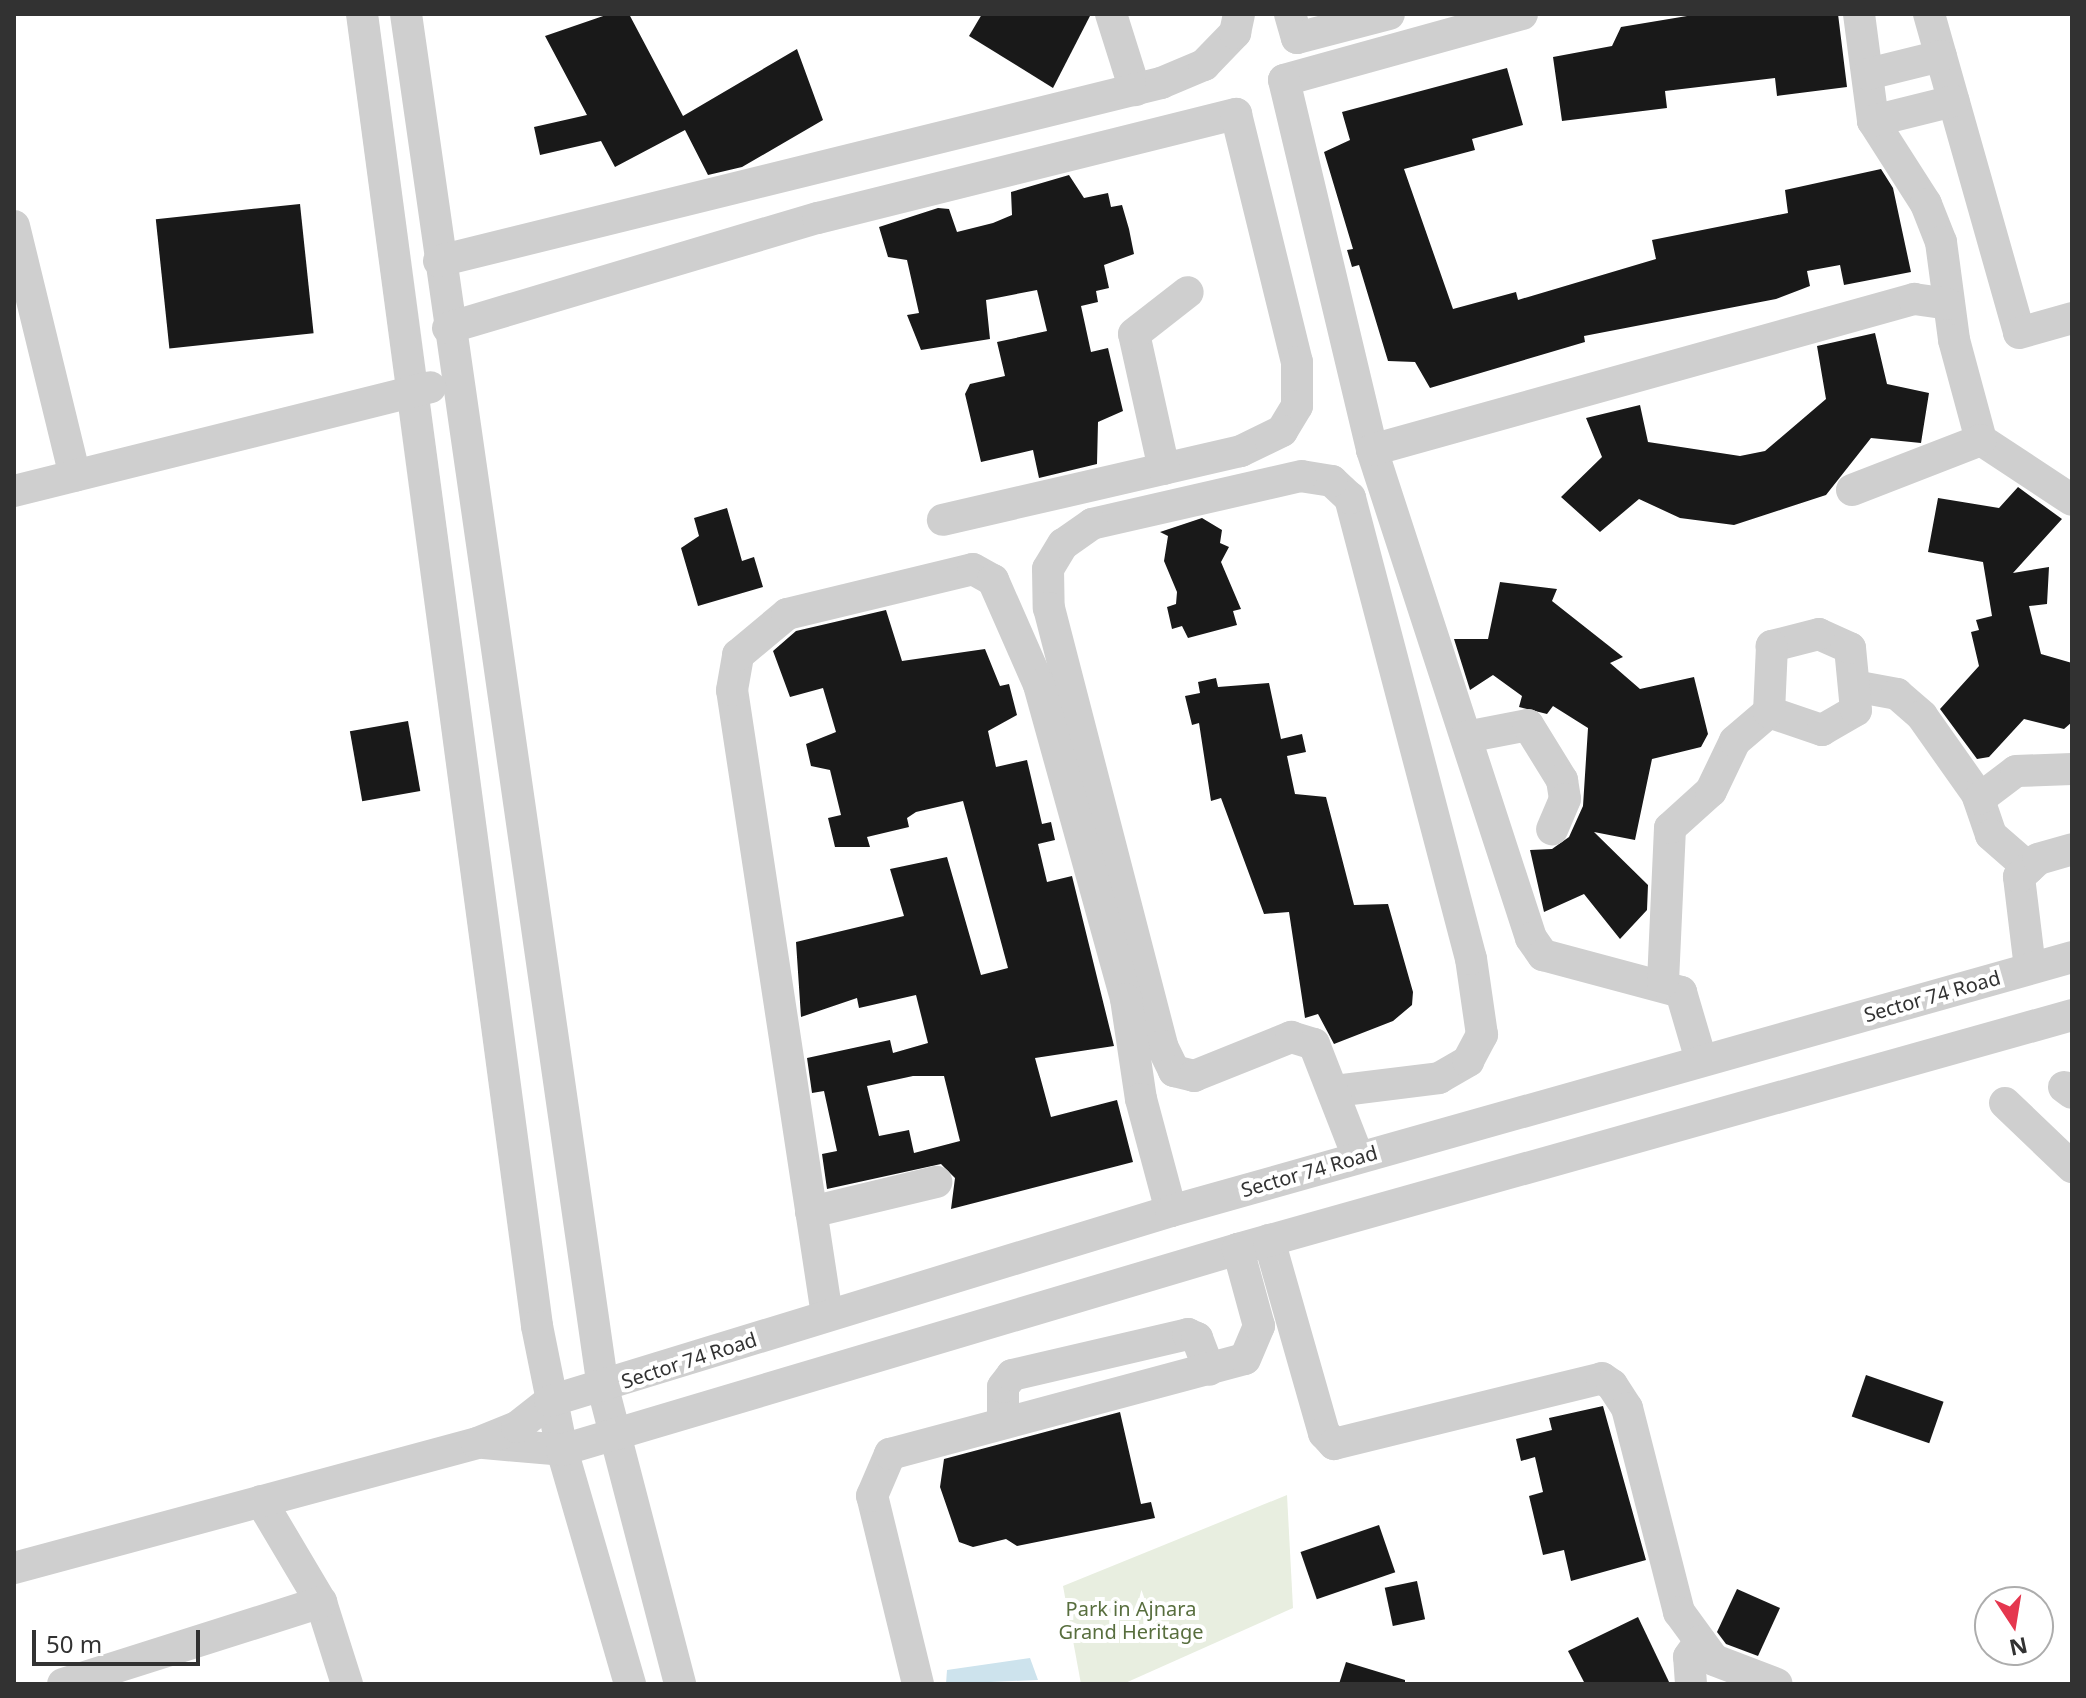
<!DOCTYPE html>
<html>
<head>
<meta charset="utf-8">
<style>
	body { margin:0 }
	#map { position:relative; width:2086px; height:1698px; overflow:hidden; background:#fff; font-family:"Noto Sans",sans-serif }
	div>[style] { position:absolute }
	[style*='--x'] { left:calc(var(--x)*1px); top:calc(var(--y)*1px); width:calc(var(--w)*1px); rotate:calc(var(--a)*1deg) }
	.green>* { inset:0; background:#e8eee0 }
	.water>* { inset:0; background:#cde3ed }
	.building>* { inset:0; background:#191919; transform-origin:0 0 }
	.minor>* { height:32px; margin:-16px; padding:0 16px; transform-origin:16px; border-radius:16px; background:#cfcfcf }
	span { translate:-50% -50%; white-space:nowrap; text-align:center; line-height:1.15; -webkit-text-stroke:8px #fff; paint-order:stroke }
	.street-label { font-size:20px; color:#323232 }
	.park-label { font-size:20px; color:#586e3e }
	.frame { position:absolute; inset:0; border:16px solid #323232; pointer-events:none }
	.north { position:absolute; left:1974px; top:1586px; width:80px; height:80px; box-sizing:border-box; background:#fff; border:2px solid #adadad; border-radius:50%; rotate:168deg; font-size:22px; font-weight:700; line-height:32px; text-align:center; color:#323232 }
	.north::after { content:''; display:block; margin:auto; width:28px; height:36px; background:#e5374f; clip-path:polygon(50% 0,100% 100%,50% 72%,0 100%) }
	.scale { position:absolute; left:32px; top:1630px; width:168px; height:36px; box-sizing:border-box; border:4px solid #323232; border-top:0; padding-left:10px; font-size:24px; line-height:28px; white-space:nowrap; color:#323232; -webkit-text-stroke:6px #fff; paint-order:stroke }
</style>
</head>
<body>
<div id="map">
	<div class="green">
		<i style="clip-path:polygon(1287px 1495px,1293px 1608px,1123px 1684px,1081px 1684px,1063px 1586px)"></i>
	</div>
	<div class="water">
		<i style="clip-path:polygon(1030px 1658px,1038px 1680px,946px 1684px,947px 1670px)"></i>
	</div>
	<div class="building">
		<i style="clip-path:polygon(609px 14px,629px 14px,683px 116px,797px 49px,823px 120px,742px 167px,708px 175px,685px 130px,615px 167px,601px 141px,540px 155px,534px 127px,587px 115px,545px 36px)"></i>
		<i style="clip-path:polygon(982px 14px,1091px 14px,1053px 88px,969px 36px)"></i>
		<i style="clip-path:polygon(1699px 14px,1838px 14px,1847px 87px,1777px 96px,1775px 78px,1665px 91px,1667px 108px,1562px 121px,1553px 57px,1612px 46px,1621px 27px)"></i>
		<i style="clip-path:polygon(1507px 68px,1523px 125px,1472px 139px,1475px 150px,1404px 169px,1453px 309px,1516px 292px,1518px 300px,1656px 259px,1652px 240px,1788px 213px,1785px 190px,1881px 169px,1893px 188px,1911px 272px,1844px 285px,1840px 265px,1807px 271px,1810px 286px,1776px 299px,1584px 336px,1585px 342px,1430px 388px,1415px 362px,1388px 361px,1359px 265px,1352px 267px,1347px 250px,1353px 249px,1324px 152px,1350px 140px,1342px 112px)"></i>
		<i style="clip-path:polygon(1069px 175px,1084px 198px,1108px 193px,1111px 207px,1122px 205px,1129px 229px,1134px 254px,1104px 265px,1109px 288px,1096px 291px,1098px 302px,1081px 306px,1091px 352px,1108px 348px,1123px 411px,1098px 422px,1097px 464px,1039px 478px,1033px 450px,981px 462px,965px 394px,970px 384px,1005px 376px,997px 342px,1047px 331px,1037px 290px,986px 300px,990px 339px,921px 350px,907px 315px,919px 313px,907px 260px,888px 257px,879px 227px,938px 208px,949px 209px,957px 232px,993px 223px,1012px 215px,1011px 192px)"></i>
		<i style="left:300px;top:204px;width:130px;height:145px;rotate:84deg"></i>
		<i style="clip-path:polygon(1875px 333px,1887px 384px,1929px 393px,1921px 443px,1871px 438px,1826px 495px,1734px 525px,1680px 518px,1639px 499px,1600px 532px,1561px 497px,1602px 457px,1586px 418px,1640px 405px,1648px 442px,1740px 456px,1765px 451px,1826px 399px,1817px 346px)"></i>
		<i style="clip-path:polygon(2018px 487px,2062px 519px,2013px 573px,2049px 567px,2047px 604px,2029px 606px,2041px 654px,2072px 663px,2072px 722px,2064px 729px,2024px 719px,1989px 757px,1977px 759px,1940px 709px,1979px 666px,1971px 632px,1979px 630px,1976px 620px,1992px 616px,1983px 562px,1928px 552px,1938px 498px,1999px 508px)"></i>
		<i style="clip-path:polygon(727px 508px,742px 561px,754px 557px,763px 587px,698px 606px,681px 548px,699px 536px,694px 518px)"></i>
		<i style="clip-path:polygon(1202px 518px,1222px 530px,1220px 543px,1229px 547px,1221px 562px,1241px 609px,1233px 611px,1237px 625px,1188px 638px,1182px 626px,1172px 629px,1167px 607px,1176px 604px,1177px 592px,1164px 561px,1168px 536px,1160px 532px)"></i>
		<i style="clip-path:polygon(1500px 582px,1557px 589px,1552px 601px,1623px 657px,1610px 663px,1640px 689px,1694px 677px,1708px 734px,1701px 747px,1652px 759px,1635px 840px,1594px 832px,1648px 885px,1647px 910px,1620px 939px,1584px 894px,1544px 912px,1530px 850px,1552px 849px,1569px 837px,1583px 806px,1588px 728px,1553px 706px,1547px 714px,1519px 707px,1522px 696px,1493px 675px,1470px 690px,1454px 639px,1488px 639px)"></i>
		<i style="clip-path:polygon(evenodd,886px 610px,902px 661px,985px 649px,1000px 686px,1009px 684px,1017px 715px,988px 731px,996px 767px,1027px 760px,1042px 824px,1051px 822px,1055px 840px,1038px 844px,1047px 882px,1072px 876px,1114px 1046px,1035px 1058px,1051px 1117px,1117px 1100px,1133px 1162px,951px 1209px,955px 1178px,941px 1164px,827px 1189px,822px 1154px,837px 1151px,824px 1091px,812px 1093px,807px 1058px,890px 1040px,893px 1053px,928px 1043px,916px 995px,859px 1008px,857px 998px,801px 1017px,796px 942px,904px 916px,890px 869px,947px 857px,981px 975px,1008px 968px,963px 801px,916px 812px,907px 818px,909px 827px,867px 837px,870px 847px,835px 847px,828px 818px,841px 815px,830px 770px,811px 766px,806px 744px,836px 732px,823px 688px,790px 697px,773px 651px,796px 631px,886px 610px,913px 1076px,944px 1076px,960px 1141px,914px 1153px,909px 1130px,879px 1136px,867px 1086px,913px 1076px)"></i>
		<i style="clip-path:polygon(1216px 678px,1218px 687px,1269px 683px,1281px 739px,1302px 734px,1306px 752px,1287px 756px,1295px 794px,1326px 797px,1354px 905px,1388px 904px,1413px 992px,1412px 1005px,1393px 1021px,1334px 1044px,1318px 1014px,1305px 1018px,1289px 912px,1264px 914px,1221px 798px,1211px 801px,1199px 723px,1192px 725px,1185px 696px,1200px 693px,1198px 682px)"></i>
		<i style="left:408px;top:721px;width:71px;height:59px;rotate:80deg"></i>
		<i style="left:1866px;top:1375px;width:82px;height:44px;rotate:19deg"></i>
		<i style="clip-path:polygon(1603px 1406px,1646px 1560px,1571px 1581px,1564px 1550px,1543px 1555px,1529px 1496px,1543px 1492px,1535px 1457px,1521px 1461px,1516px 1439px,1552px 1430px,1549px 1418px)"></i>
		<i style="clip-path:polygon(1120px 1412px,1141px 1504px,1151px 1502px,1155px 1518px,1017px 1546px,1006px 1539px,973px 1547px,959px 1542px,940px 1487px,944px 1459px)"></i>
		<i style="left:1379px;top:1525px;width:50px;height:83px;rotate:71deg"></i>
		<i style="left:1417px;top:1581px;width:39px;height:33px;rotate:78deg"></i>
		<i style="clip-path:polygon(1737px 1589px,1780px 1608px,1758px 1656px,1726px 1644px,1717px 1632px)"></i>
		<i style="clip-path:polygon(1638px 1617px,1670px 1684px,1585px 1684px,1568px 1651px)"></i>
		<i style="clip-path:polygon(1346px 1662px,1405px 1680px,1405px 1684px,1339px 1684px)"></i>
	</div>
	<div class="minor">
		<i style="--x:362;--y:14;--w:1324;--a:82.4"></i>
		<i style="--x:537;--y:1326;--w:126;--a:78.6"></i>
		<i style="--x:562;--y:1450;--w:244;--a:73.8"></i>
		<i style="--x:406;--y:14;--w:1388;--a:81.84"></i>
		<i style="--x:603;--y:1388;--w:306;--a:75.4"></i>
		<i style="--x:1111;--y:14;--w:80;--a:72.5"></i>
		<i style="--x:1290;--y:14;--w:25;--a:74"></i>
		<i style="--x:1297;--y:38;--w:95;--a:-14.6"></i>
		<i style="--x:1522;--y:14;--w:247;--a:164.5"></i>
		<i style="--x:1284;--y:80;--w:380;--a:76.6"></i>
		<i style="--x:1372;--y:450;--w:513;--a:71.95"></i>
		<i style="--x:1531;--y:938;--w:21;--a:55"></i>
		<i style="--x:1543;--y:955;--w:143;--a:15"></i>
		<i style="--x:1681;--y:992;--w:71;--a:73.6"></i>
		<i style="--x:1859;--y:14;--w:108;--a:82.5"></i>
		<i style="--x:1873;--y:121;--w:98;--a:57.4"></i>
		<i style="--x:1926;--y:204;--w:41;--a:68.5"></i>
		<i style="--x:1941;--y:242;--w:99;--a:82.4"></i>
		<i style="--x:1954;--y:340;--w:104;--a:74.9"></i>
		<i style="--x:1981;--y:440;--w:109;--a:33.4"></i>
		<i style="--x:1929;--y:14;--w:331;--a:74.2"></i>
		<i style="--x:2019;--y:333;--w:55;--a:-15.8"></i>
		<i style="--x:1868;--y:74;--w:75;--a:-13.9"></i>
		<i style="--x:1873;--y:121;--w:83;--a:-13.9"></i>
		<i style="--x:14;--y:226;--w:257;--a:76.3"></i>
		<i style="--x:439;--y:261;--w:744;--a:-13.85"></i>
		<i style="--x:1161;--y:83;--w:47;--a:-22.7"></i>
		<i style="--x:1204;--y:65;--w:45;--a:-45.9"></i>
		<i style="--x:1235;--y:33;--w:19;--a:-78"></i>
		<i style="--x:448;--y:328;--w:386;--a:-16.6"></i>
		<i style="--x:818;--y:218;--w:431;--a:-14"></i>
		<i style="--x:1236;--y:114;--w:255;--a:76.2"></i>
		<i style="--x:1297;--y:362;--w:44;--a:90"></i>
		<i style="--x:1297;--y:406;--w:29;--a:121"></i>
		<i style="--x:1282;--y:431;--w:46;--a:154"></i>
		<i style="--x:1241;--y:451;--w:306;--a:167"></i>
		<i style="--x:1372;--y:450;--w:563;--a:-15.57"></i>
		<i style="--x:1914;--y:299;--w:34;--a:8"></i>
		<i style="--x:1164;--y:469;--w:138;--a:-102.5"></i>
		<i style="--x:1134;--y:334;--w:68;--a:-37.9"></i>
		<i style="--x:1852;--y:490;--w:138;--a:-21.2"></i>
		<i style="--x:14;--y:491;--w:429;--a:-14"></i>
		<i style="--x:1854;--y:686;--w:44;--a:10.5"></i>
		<i style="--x:1897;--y:694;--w:33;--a:41"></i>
		<i style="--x:1922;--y:716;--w:95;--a:54.8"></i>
		<i style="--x:1977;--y:794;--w:43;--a:71.1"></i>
		<i style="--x:1991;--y:835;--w:50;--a:41"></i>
		<i style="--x:1466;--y:737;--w:63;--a:-11"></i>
		<i style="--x:1528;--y:725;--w:65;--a:58.3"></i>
		<i style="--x:1562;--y:780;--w:19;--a:81"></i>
		<i style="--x:1565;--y:799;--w:33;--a:113"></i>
		<i style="--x:1979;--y:799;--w:46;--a:-37.1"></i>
		<i style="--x:2016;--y:771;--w:56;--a:-2"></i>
		<i style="--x:2030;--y:968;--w:92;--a:-96.9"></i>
		<i style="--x:2019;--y:877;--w:26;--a:-43"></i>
		<i style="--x:2038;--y:859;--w:35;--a:-16"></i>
		<i style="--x:1663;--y:982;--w:154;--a:-87.4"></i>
		<i style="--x:1670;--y:828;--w:55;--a:-42.1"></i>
		<i style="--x:1711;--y:791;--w:55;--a:-64.4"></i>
		<i style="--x:1735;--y:741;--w:45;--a:-40.5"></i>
		<i style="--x:1769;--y:712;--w:56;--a:18.8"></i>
		<i style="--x:1822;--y:730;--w:39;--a:-30"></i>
		<i style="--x:1856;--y:710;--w:62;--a:-95.5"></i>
		<i style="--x:1850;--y:648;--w:34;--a:-156"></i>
		<i style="--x:1819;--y:634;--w:49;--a:165.7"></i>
		<i style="--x:1772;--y:646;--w:66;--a:92.6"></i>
		<i style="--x:2064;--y:1087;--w:10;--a:37"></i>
		<i style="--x:1335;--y:1091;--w:105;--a:-7.1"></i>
		<i style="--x:1439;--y:1078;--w:34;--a:-30"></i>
		<i style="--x:1468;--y:1061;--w:30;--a:-62"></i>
		<i style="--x:1482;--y:1035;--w:77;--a:-98.2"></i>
		<i style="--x:1471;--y:959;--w:477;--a:-104.7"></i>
		<i style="--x:1350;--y:498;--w:25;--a:-137"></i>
		<i style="--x:1332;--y:481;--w:31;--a:-171"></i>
		<i style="--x:1301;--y:476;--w:214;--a:167.1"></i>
		<i style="--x:1092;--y:524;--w:35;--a:145"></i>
		<i style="--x:1063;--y:544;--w:29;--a:121"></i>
		<i style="--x:1048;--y:569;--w:39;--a:89"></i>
		<i style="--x:1049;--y:608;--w:452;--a:75.5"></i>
		<i style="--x:1162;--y:1046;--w:28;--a:64"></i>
		<i style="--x:1174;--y:1071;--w:21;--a:14"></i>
		<i style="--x:1194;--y:1076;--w:105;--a:-21.9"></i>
		<i style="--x:1291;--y:1037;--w:24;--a:17"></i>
		<i style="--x:1314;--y:1044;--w:121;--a:68.7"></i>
		<i style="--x:2005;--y:1103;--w:93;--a:43.7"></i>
		<i style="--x:811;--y:1212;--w:129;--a:-13.5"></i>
		<i style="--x:1269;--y:1240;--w:201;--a:74.1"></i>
		<i style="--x:1324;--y:1433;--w:15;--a:48"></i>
		<i style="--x:1334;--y:1444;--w:276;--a:-13.8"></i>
		<i style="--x:1602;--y:1378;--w:12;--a:35"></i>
		<i style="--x:1612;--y:1385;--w:27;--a:57"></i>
		<i style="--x:1627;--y:1408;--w:211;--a:75.7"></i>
		<i style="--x:1679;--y:1612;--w:59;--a:53.9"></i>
		<i style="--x:1714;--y:1660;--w:67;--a:20.9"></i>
		<i style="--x:827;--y:1315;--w:632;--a:-98.64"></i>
		<i style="--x:732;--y:690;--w:36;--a:-80"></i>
		<i style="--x:738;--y:655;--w:64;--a:-39.9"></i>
		<i style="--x:787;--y:614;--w:191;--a:-13.6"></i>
		<i style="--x:973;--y:569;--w:23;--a:29"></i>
		<i style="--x:993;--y:580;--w:115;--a:66.3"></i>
		<i style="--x:1039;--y:685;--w:326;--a:74.5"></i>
		<i style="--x:1126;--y:999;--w:101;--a:81.5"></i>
		<i style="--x:1141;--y:1099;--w:116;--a:75"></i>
		<i style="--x:1003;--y:1420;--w:33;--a:-90"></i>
		<i style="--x:1003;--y:1387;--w:15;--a:-53"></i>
		<i style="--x:1012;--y:1375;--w:181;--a:-13.1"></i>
		<i style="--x:1188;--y:1334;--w:10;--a:24"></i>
		<i style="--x:1197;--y:1338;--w:34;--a:69"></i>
		<i style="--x:484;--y:1443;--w:78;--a:5.1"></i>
		<i style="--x:562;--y:1450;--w:705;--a:-16.56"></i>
		<i style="--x:1238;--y:1249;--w:866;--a:-15.67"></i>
		<i style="--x:261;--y:1501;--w:117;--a:59.3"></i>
		<i style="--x:321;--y:1602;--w:86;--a:72.4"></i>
		<i style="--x:14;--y:1568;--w:480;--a:-15.1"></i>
		<i style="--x:477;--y:1443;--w:43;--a:-21.8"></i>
		<i style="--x:517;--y:1427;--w:42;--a:-38.2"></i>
		<i style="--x:550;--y:1401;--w:649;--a:-17.01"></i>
		<i style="--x:1171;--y:1211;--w:936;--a:-15.74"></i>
		<i style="--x:63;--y:1684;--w:271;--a:-17.6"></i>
		<i style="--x:918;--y:1684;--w:194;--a:-103.7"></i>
		<i style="--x:872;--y:1496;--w:46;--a:-66.8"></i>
		<i style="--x:890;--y:1454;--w:367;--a:-15"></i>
		<i style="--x:1245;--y:1359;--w:36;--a:-67"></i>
		<i style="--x:1259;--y:1326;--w:80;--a:-105.3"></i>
		<i style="--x:1691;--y:1684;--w:27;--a:-94"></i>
		<i style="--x:1689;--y:1657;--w:19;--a:-55"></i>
	</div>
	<div class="street-label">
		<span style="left:1932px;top:996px;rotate:-16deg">Sector 74 Road</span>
		<span style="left:1309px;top:1171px;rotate:-16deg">Sector 74 Road</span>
		<span style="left:689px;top:1360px;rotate:-18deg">Sector 74 Road</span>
	</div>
	<div class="park-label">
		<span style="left:1131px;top:1620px">Park in Ajnara<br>Grand Heritage</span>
	</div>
	<div class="frame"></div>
	<div class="north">N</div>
	<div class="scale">50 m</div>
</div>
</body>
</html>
